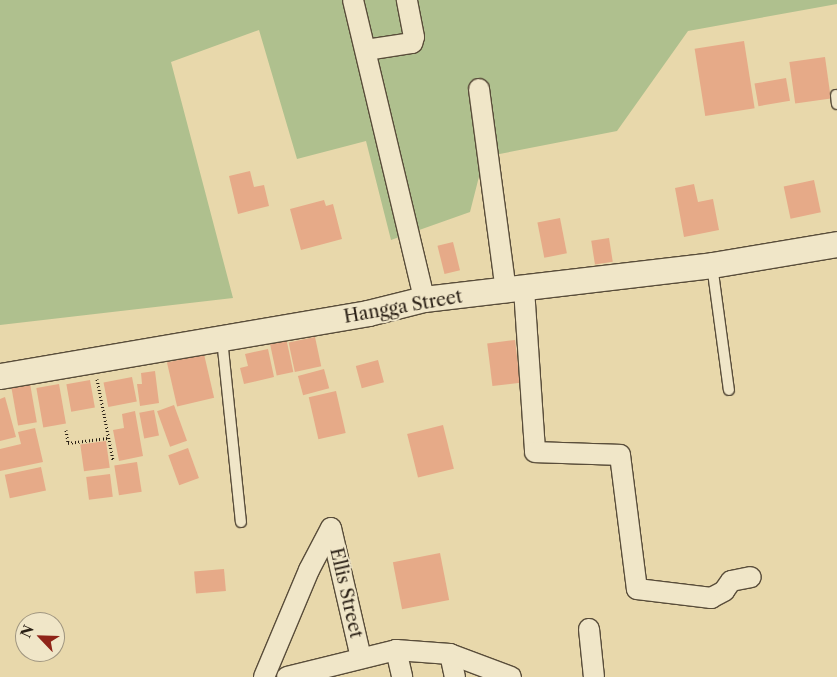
<!DOCTYPE html>
<html>
<head>
<meta charset="utf-8">
<style>
	body { margin:0 }
	#map { position:relative; width:837px; height:677px; overflow:hidden; background:#e8d8ab; font-family:"Libre Caslon Text",serif }
	div>[style] { position:absolute }
	[style*='--x'] { left:calc(var(--x)*1px); top:calc(var(--y)*1px); width:calc(var(--w)*1px); rotate:calc(var(--a)*1deg) }
	.green>* { inset:0; background:#afc08e }
	.building>* { inset:0; background:#e6aa88; transform-origin:0 0 }
	.path>* { height:3px; margin-top:-1.5px; transform-origin:0; background:repeating-linear-gradient(90deg,#291f15 0 1px,transparent 0 3.5px) }
	.roads { filter:drop-shadow(1px 0 #594d3a) drop-shadow(-1px 0 #594d3a) drop-shadow(0 1px #594d3a) drop-shadow(0 -1px #594d3a) }
	.service>* { height:10px; margin:-5px; padding:0 5px; transform-origin:5px; border-radius:5px; background:#f0e6c8 }
	.minor>* { height:20px; margin:-10px; padding:0 10px; transform-origin:10px; border-radius:10px; background:#f0e6c8 }
	.tertiary>* { height:25px; margin:-12.5px; padding:0 12.5px; transform-origin:12.5px; border-radius:12.5px; background:#f0e6c8 }
	span { translate:-50% -50%; white-space:nowrap; text-align:center; line-height:1.15; -webkit-text-stroke:4px #f0e6c8; paint-order:stroke }
	.street-label { font-size:18px; color:#291f15 }
	.north { position:absolute; left:15px; top:612px; width:50px; height:50px; box-sizing:border-box; background:#f0e6c8; border:1px solid #a09680; border-radius:50%; rotate:294deg; font-size:14px; font-weight:700; line-height:20px; text-align:center; color:#291f15 }
	.north::after { content:''; display:block; margin:auto; width:18px; height:22px; background:#8f2418; clip-path:polygon(50% 0,100% 100%,50% 72%,0 100%) }
</style>
</head>
<body>
<div id="map">
	<div class="green">
		<i style="clip-path:polygon(0 0,837px 0,837px 4px,688px 31px,617px 131px,484px 157px,470px 212px,391px 240px,366px 141px,297px 159px,259px 30px,171px 62px,233px 298px,0 325px)"></i>
	</div>
	<div class="building">
		<i style="left:744px;top:41px;width:68px;height:50px;rotate:81deg"></i>
		<i style="left:825px;top:57px;width:42px;height:36px;rotate:82deg"></i>
		<i style="left:786px;top:78px;width:23px;height:32px;rotate:80deg"></i>
		<i style="clip-path:polygon(250px 171px,254px 187px,264px 185px,269px 206px,238px 214px,229px 176px)"></i>
		<i style="left:814px;top:180px;width:33px;height:31px;rotate:78deg"></i>
		<i style="clip-path:polygon(694px 184px,698px 202px,713px 199px,719px 230px,684px 237px,675px 188px)"></i>
		<i style="clip-path:polygon(324px 200px,326px 206px,333px 204px,342px 239px,301px 250px,290px 209px)"></i>
		<i style="left:560px;top:218px;width:36px;height:23px;rotate:79deg"></i>
		<i style="left:609px;top:238px;width:24px;height:18px;rotate:81deg"></i>
		<i style="left:453px;top:242px;width:29px;height:16px;rotate:76deg"></i>
		<i style="left:284px;top:328px;width:45px;height:17px;rotate:78deg"></i>
		<i style="left:315px;top:337px;width:30px;height:27px;rotate:78deg"></i>
		<i style="left:515px;top:340px;width:43px;height:28px;rotate:83deg"></i>
		<i style="clip-path:polygon(268px 349px,274px 377px,244px 384px,240px 368px,248px 366px,245px 354px)"></i>
		<i style="left:204px;top:354px;width:45px;height:38px;rotate:77deg"></i>
		<i style="left:378px;top:360px;width:23px;height:23px;rotate:75deg"></i>
		<i style="left:324px;top:369px;width:20px;height:27px;rotate:75deg"></i>
		<i style="clip-path:polygon(155px 371px,159px 403px,140px 406px,137px 384px,142px 384px,141px 373px)"></i>
		<i style="left:132px;top:377px;width:25px;height:29px;rotate:79deg"></i>
		<i style="left:29px;top:378px;width:45px;height:19px;rotate:80deg"></i>
		<i style="left:90px;top:380px;width:28px;height:24px;rotate:80deg"></i>
		<i style="left:59px;top:384px;width:40px;height:23px;rotate:80deg"></i>
		<i style="left:336px;top:391px;width:43px;height:28px;rotate:77deg"></i>
		<i style="clip-path:polygon(5px 397px,16px 437px,0 441px,0 399px)"></i>
		<i style="left:174px;top:405px;width:38px;height:18px;rotate:70deg"></i>
		<i style="left:154px;top:410px;width:26px;height:15px;rotate:79deg"></i>
		<i style="clip-path:polygon(135px 411px,143px 456px,119px 461px,113px 430px,124px 428px,122px 414px)"></i>
		<i style="left:443px;top:425px;width:45px;height:37px;rotate:76deg"></i>
		<i style="clip-path:polygon(35px 428px,43px 462px,0 471px,0 449px,21px 444px,18px 432px)"></i>
		<i style="left:106px;top:441px;width:27px;height:26px;rotate:82deg"></i>
		<i style="left:188px;top:448px;width:32px;height:21px;rotate:70deg"></i>
		<i style="left:137px;top:462px;width:30px;height:23px;rotate:81deg"></i>
		<i style="left:41px;top:467px;width:24px;height:37px;rotate:78deg"></i>
		<i style="left:110px;top:474px;width:23px;height:24px;rotate:83deg"></i>
		<i style="left:440px;top:553px;width:48px;height:48px;rotate:79deg"></i>
		<i style="left:224px;top:569px;width:22px;height:30px;rotate:85deg"></i>
	</div>
	<div class="path">
		<i style="--x:97;--y:379;--w:83;--a:78.8"></i>
		<i style="--x:66;--y:430;--w:13;--a:81"></i>
		<i style="--x:68;--y:443;--w:40;--a:-7.1"></i>
	</div>
	<div class="roads">
		<div class="service">
			<i style="--x:836;--y:95;--w:9;--a:84"></i>
			<i style="--x:712;--y:265;--w:126;--a:82.3"></i>
			<i style="--x:222;--y:339;--w:184;--a:84.1"></i>
		</div>
		<div class="minor">
			<i style="--x:353;--y:0;--w:307;--a:76.6"></i>
			<i style="--x:366;--y:50;--w:47;--a:-8.7"></i>
			<i style="--x:412;--y:43;--w:6;--a:-72"></i>
			<i style="--x:414;--y:37;--w:38;--a:-101"></i>
			<i style="--x:479;--y:89;--w:205;--a:82.4"></i>
			<i style="--x:524;--y:289;--w:163;--a:86.1"></i>
			<i style="--x:535;--y:452;--w:85;--a:2"></i>
			<i style="--x:620;--y:455;--w:135;--a:82.8"></i>
			<i style="--x:637;--y:589;--w:75;--a:6.9"></i>
			<i style="--x:711;--y:598;--w:15;--a:-28"></i>
			<i style="--x:724;--y:591;--w:12;--a:-55"></i>
			<i style="--x:731;--y:581;--w:20;--a:-11"></i>
			<i style="--x:331;--y:528;--w:133;--a:77"></i>
			<i style="--x:589;--y:629;--w:48;--a:84.1"></i>
			<i style="--x:396;--y:650;--w:28;--a:77"></i>
			<i style="--x:450;--y:654;--w:24;--a:78"></i>
			<i style="--x:264;--y:677;--w:116;--a:-67.2"></i>
			<i style="--x:309;--y:570;--w:47;--a:-62.4"></i>
			<i style="--x:287;--y:677;--w:112;--a:-13.9"></i>
			<i style="--x:396;--y:650;--w:54;--a:4.2"></i>
			<i style="--x:450;--y:654;--w:65;--a:20.7"></i>
		</div>
		<div class="tertiary">
			<i style="--x:0;--y:376;--w:373;--a:-9.7"></i>
			<i style="--x:368;--y:313;--w:58;--a:-14"></i>
			<i style="--x:424;--y:299;--w:290;--a:-6.7"></i>
			<i style="--x:712;--y:265;--w:127;--a:-9.5"></i>
		</div>
	</div>
	<div class="street-label">
		<span style="left:403px;top:307px;rotate:-10deg">Hangga Street</span>
		<span style="left:346px;top:593px;rotate:77deg">Ellis Street</span>
	</div>
	<div class="north">N</div>
</div>
</body>
</html>
